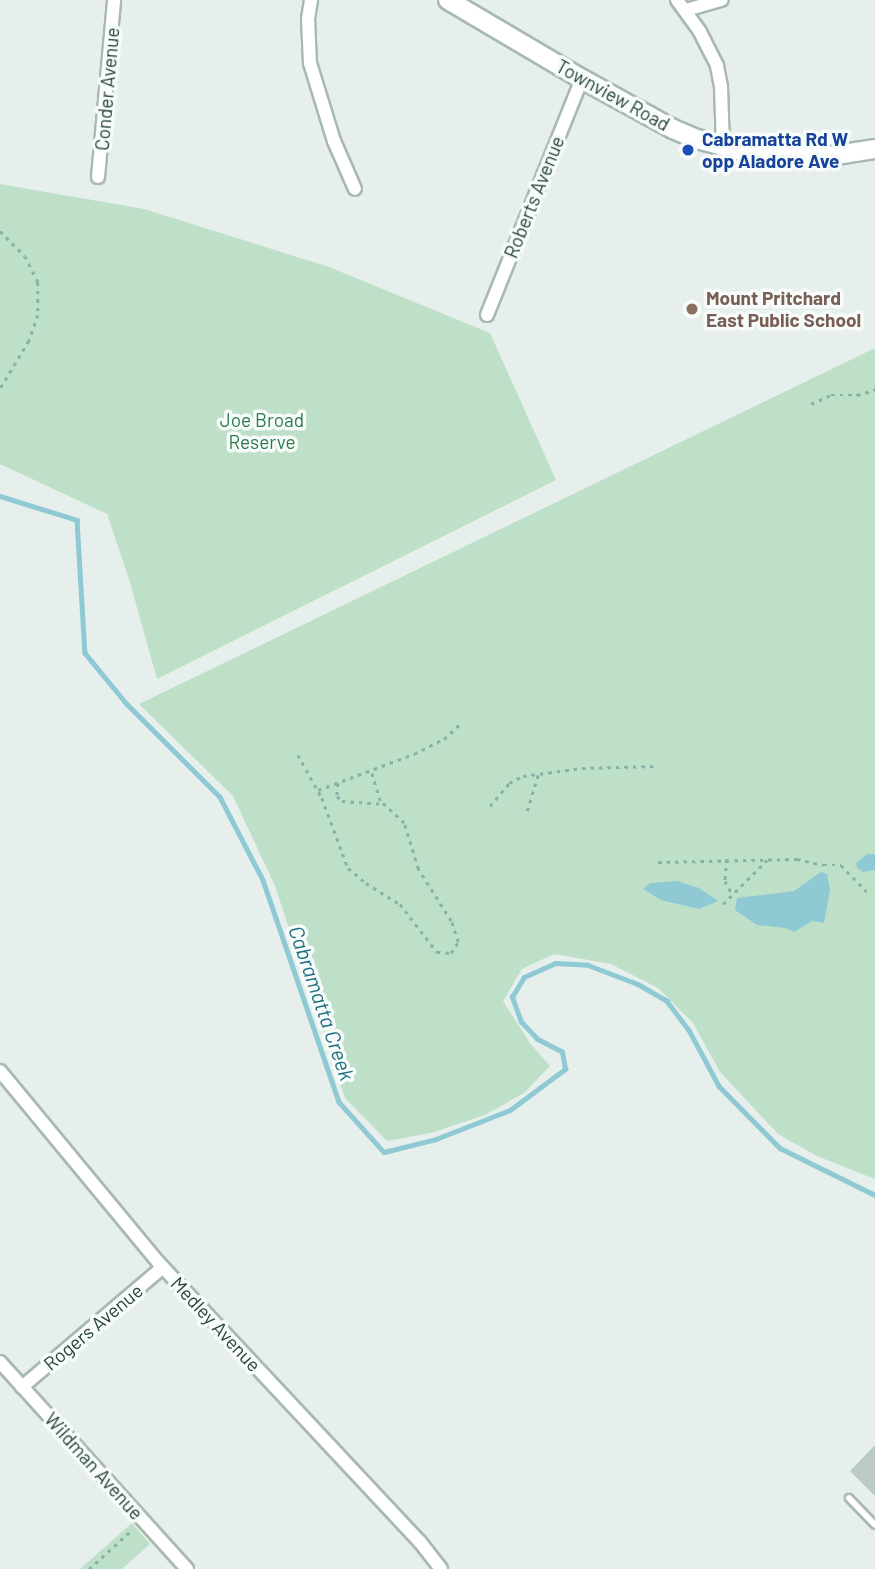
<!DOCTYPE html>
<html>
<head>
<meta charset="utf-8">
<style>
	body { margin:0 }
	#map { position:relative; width:875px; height:1569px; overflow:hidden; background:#e6efeb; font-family:Barlow,sans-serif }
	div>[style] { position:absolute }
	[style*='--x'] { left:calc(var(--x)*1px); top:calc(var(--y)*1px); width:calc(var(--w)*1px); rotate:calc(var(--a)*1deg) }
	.green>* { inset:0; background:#bfe0c8 }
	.water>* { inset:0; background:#8ec9d4 }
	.stream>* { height:4.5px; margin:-2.25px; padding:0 2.25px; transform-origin:2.25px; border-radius:2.25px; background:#8ec9d4 }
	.building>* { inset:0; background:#bbcac4 }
	.path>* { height:2.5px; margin-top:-1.25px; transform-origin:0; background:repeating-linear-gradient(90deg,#86b3a5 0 3.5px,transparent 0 8.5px) }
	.roads { filter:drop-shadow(2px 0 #a8b8b2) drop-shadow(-2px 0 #a8b8b2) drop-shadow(0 2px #a8b8b2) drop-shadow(0 -2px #a8b8b2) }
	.lane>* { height:6px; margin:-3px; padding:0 3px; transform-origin:3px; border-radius:3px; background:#fff }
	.street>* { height:12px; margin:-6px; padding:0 6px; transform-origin:6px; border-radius:6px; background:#fff }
	.secondary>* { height:18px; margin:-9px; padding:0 9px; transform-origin:9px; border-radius:9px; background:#fff }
	.dots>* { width:19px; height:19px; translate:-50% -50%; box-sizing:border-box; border:4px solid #f7fbf9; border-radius:50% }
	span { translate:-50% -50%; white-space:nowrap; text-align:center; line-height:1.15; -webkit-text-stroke:7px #f7fbf9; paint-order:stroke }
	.street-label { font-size:19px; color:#24423a }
	.transit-label { font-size:19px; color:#164399; font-weight:700 }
	.left { translate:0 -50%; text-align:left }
	.education-label { font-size:19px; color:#785e54; font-weight:700 }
	.park-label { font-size:19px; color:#2d7a4b }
	.water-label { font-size:21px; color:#1c6f80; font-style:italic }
</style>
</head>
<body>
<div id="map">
	<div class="green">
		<i style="clip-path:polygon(0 184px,144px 209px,329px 267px,490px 333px,556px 480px,157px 679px,129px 579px,107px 514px,0 464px)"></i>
		<i style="clip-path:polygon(875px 348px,875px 1179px,817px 1156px,778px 1134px,720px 1072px,693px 1023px,658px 988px,611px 964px,554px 954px,522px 969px,503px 1001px,530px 1043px,550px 1066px,524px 1093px,485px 1115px,431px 1133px,387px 1141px,345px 1098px,275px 886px,233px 796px,139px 704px)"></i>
		<i style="clip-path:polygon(132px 1523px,150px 1544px,122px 1569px,80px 1569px)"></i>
	</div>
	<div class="water">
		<i style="clip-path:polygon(867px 854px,875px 854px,875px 870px,863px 872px,857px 868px,856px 863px)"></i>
		<i style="clip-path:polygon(821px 872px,827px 874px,830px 890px,824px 923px,812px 921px,794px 932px,786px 928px,757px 925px,735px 910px,737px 898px,794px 891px)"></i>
		<i style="clip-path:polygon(677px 881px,699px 888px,718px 901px,699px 909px,661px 900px,643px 889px,650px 883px)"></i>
	</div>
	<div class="stream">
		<i style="--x:0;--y:496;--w:81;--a:17.3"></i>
		<i style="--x:77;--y:520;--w:133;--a:86.6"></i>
		<i style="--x:85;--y:653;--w:65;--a:50.6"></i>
		<i style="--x:126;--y:703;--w:133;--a:45"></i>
		<i style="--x:220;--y:797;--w:93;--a:62.6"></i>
		<i style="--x:263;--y:880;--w:235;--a:71.1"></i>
		<i style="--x:339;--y:1102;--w:67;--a:48"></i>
		<i style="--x:384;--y:1152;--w:54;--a:-14"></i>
		<i style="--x:436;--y:1139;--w:79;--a:-21.4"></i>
		<i style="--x:510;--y:1110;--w:69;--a:-36.7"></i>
		<i style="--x:565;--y:1069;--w:17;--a:-100"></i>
		<i style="--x:562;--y:1052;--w:28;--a:-153"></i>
		<i style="--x:537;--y:1039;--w:23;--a:-133"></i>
		<i style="--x:521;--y:1022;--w:27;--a:-110"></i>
		<i style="--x:512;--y:997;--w:23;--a:-59"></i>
		<i style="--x:524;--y:977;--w:34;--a:-24"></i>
		<i style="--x:555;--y:963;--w:33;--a:3"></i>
		<i style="--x:588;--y:965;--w:53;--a:20.8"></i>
		<i style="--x:638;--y:984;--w:34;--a:30"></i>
		<i style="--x:667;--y:1001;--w:36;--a:53"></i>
		<i style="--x:689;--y:1030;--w:64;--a:61.8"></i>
		<i style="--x:719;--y:1086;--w:87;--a:45.5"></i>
		<i style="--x:780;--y:1148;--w:106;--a:26.3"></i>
	</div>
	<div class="building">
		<i style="clip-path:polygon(875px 1445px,875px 1496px,850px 1471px)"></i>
	</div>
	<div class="path">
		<i style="--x:0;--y:231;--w:35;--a:45"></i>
		<i style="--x:25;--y:256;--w:29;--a:63"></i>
		<i style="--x:38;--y:282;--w:33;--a:90"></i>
		<i style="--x:38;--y:315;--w:28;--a:109"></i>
		<i style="--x:29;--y:341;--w:56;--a:121.1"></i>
		<i style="--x:811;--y:404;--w:22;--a:-24"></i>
		<i style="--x:831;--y:395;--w:26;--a:0"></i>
		<i style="--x:857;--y:395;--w:19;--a:-16"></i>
		<i style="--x:298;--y:755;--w:49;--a:60.8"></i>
		<i style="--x:322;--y:798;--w:75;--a:69.6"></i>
		<i style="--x:348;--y:868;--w:23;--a:40"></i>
		<i style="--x:366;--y:883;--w:40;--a:32"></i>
		<i style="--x:400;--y:904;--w:61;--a:52.4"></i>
		<i style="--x:437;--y:952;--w:14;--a:4"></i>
		<i style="--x:451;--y:953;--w:13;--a:-58"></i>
		<i style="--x:458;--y:942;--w:22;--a:-108"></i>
		<i style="--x:451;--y:921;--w:62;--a:-122.4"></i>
		<i style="--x:418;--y:869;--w:48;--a:-106.9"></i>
		<i style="--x:404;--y:823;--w:33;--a:-137"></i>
		<i style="--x:380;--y:801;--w:31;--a:-107"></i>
		<i style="--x:338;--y:783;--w:13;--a:94"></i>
		<i style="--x:337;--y:796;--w:7;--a:45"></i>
		<i style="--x:342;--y:801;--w:39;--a:4"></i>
		<i style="--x:318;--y:790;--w:103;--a:-20.6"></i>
		<i style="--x:414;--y:754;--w:34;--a:-27"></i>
		<i style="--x:444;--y:739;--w:21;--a:-43"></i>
		<i style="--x:490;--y:806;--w:30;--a:-50"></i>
		<i style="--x:509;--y:783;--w:16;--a:-27"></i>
		<i style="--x:523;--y:776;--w:60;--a:-7.7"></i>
		<i style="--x:582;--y:768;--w:75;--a:-1.5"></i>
		<i style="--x:527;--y:811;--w:39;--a:-73"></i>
		<i style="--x:727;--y:859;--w:22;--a:95"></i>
		<i style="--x:725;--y:881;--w:13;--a:61"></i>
		<i style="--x:658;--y:862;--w:139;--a:-1.2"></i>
		<i style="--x:797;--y:859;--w:27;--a:13"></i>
		<i style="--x:823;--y:865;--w:18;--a:0"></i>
		<i style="--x:841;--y:865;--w:37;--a:46"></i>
		<i style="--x:723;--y:904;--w:62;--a:-45"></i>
		<i style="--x:89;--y:1569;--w:59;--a:-42.3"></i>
	</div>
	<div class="roads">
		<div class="lane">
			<i style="--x:849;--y:1498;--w:37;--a:46"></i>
		</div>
		<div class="street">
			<i style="--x:311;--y:0;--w:18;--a:99"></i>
			<i style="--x:308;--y:18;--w:45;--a:87.5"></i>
			<i style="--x:310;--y:63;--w:82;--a:72.9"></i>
			<i style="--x:334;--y:141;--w:52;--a:66.4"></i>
			<i style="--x:677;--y:0;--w:39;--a:54"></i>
			<i style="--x:700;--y:32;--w:38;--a:63"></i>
			<i style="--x:717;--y:66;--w:21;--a:79"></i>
			<i style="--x:721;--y:87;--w:60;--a:88.1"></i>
			<i style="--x:686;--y:10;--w:37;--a:-16"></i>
			<i style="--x:98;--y:177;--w:178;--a:-84.8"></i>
			<i style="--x:487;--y:315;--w:254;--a:-68.1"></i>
			<i style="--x:0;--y:1071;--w:248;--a:50.4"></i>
			<i style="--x:158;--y:1262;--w:383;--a:46.9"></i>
			<i style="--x:420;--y:1542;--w:34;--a:52"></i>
			<i style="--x:0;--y:1362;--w:279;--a:47.9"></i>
			<i style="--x:22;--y:1387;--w:185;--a:-40.4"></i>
		</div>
		<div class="secondary">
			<i style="--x:448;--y:0;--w:156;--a:30.5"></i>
			<i style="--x:582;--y:79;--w:104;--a:28.8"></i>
			<i style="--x:673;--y:129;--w:26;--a:23"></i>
			<i style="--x:697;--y:139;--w:47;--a:14.9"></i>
			<i style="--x:742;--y:151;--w:35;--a:8"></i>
			<i style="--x:777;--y:156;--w:53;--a:0"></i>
			<i style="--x:830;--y:156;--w:46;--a:-8.8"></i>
		</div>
	</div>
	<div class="dots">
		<i style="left:688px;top:150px;background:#1a4fb4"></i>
		<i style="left:692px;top:309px;background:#8d6e63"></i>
	</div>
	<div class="street-label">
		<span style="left:107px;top:89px;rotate:-85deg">Conder Avenue</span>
		<span style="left:613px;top:95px;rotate:29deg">Townview Road</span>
		<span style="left:534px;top:197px;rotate:-68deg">Roberts Avenue</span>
		<span style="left:216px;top:1324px;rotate:47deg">Medley Avenue</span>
		<span style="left:93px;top:1327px;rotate:-40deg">Rogers Avenue</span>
		<span style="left:94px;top:1466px;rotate:48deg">Wildman Avenue</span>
	</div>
	<div class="transit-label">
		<span class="left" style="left:702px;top:150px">Cabramatta Rd W<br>opp Aladore Ave</span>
	</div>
	<div class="education-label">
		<span class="left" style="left:706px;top:309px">Mount Pritchard<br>East Public School</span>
	</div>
	<div class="park-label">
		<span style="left:262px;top:431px">Joe Broad<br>Reserve</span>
	</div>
	<div class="water-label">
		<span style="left:322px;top:1003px;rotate:71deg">Cabramatta Creek</span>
	</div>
</div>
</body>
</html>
